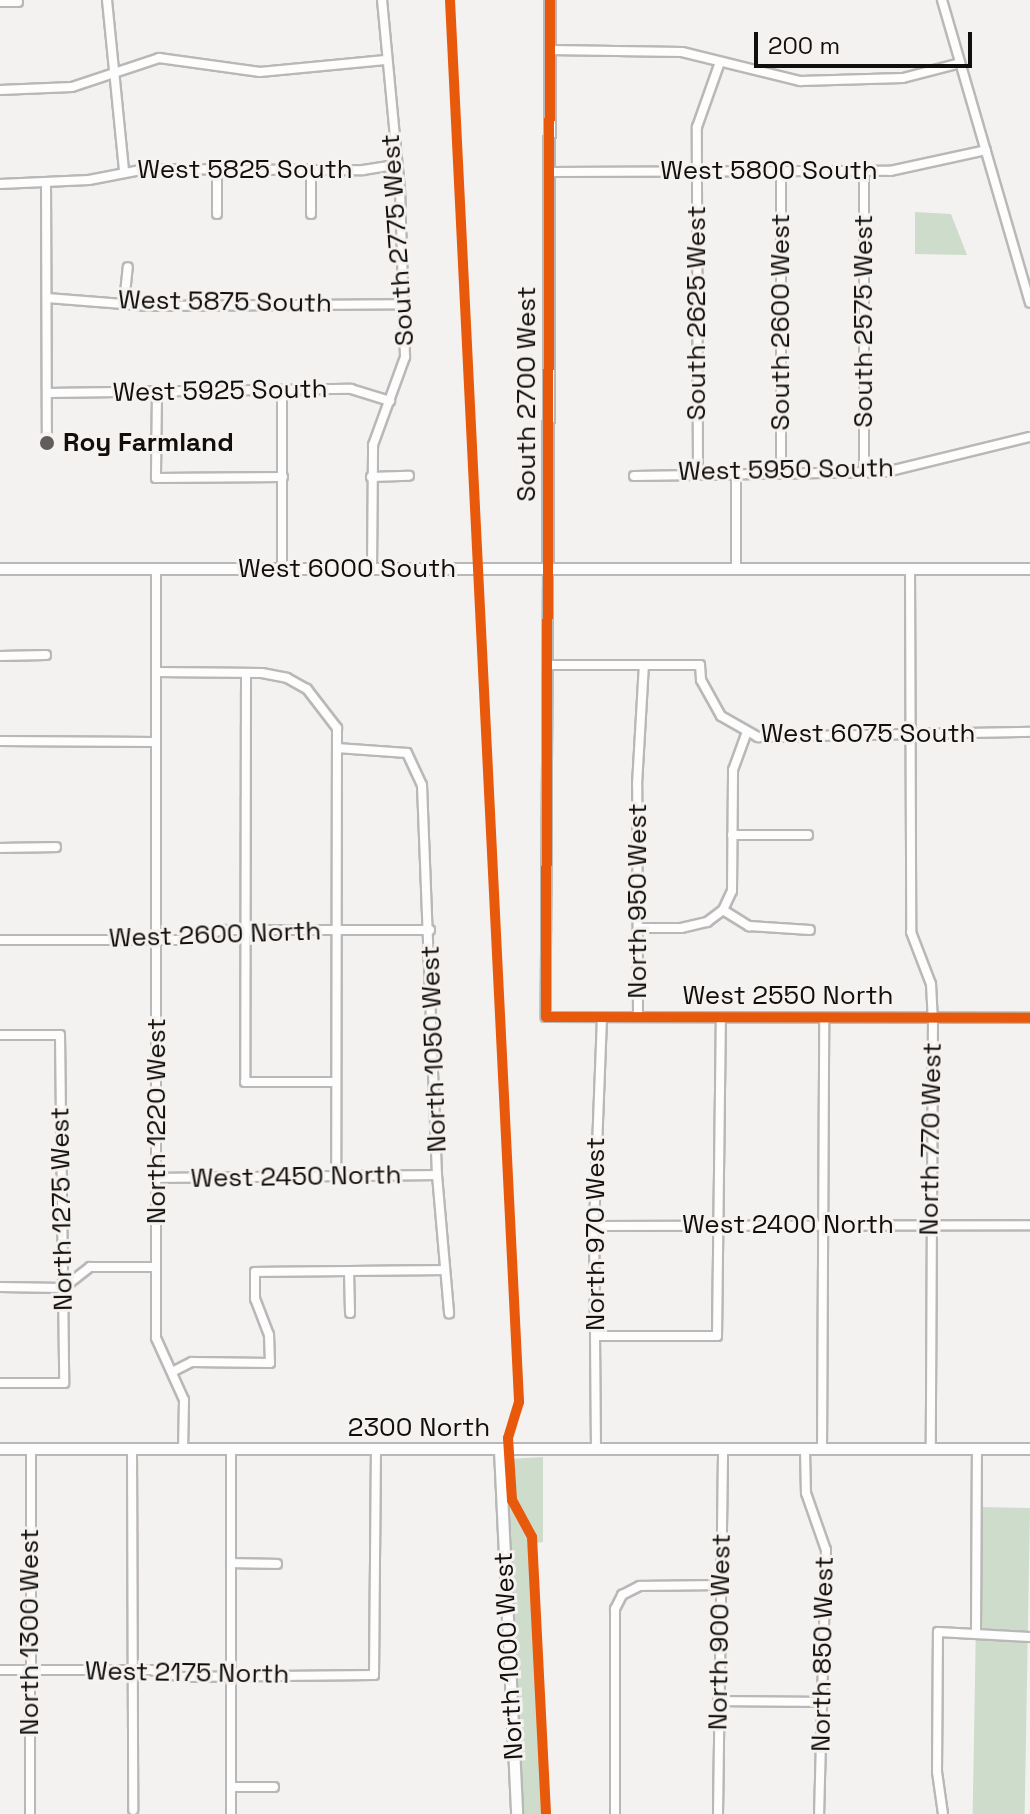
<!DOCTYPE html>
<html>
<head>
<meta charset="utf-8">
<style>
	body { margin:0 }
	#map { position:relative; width:1030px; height:1814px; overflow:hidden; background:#f4f2f0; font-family:"Space Grotesk",sans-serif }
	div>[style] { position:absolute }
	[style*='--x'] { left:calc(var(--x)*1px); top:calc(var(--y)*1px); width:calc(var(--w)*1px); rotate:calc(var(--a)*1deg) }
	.green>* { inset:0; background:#cddccb; transform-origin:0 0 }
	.roads { filter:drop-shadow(2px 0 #bab8b7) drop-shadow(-2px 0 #bab8b7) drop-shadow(0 2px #bab8b7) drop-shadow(0 -2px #bab8b7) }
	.minor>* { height:8px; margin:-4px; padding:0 4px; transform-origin:4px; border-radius:4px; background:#fdfdfd }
	.tertiary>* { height:10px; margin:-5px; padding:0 5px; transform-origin:5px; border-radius:5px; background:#fdfdfd }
	.cycleway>* { height:10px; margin:-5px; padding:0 5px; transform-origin:5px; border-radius:5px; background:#e8590c }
	.dots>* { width:22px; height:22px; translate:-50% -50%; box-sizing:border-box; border:4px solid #f5f2ef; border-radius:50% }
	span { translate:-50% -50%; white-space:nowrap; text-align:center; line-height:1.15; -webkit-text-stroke:6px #f5f2ef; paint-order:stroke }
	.street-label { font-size:26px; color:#100f0e }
	.poi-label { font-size:26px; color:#100f0e; font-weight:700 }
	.left { translate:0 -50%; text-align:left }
	.scale { position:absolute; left:754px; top:32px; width:218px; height:36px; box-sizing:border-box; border:4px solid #100f0e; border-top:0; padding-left:10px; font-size:24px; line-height:28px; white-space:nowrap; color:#100f0e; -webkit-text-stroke:6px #f5f2ef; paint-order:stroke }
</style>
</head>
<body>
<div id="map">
	<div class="green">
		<i style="clip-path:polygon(915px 212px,951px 214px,967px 255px,915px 254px)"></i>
		<i style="clip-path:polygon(543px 1457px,543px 1542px,535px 1543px,547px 1814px,523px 1814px,508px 1459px)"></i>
		<i style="left:978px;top:1507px;width:52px;height:307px;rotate:1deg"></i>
	</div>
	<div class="roads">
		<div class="minor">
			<i style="--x:107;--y:0;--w:172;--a:84.3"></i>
			<i style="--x:942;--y:0;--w:315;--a:73.8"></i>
			<i style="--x:0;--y:2;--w:18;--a:0"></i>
			<i style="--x:550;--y:50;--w:132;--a:0.9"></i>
			<i style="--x:682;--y:52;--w:122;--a:13.8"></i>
			<i style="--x:800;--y:81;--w:103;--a:-1.7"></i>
			<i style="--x:903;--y:78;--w:59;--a:-14.7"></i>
			<i style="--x:0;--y:90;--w:72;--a:-2.4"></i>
			<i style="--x:72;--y:87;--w:92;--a:-18.4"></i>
			<i style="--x:159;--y:58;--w:102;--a:7.9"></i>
			<i style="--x:260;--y:72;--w:126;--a:-5.5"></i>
			<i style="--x:217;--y:169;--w:45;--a:90"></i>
			<i style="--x:781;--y:171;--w:301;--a:90"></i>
			<i style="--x:864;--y:171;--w:301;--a:90"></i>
			<i style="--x:550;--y:172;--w:340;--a:-0.2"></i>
			<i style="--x:890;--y:171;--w:98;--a:-12.3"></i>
			<i style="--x:46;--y:182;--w:252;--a:89.8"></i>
			<i style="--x:0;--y:184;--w:89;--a:-2.6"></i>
			<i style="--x:89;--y:180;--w:58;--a:-10.9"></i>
			<i style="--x:146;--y:169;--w:217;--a:0.3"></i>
			<i style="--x:363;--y:170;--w:33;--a:-9"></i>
			<i style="--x:311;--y:214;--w:45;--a:-90"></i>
			<i style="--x:47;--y:298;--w:102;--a:4.5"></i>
			<i style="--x:149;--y:306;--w:255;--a:-0.4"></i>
			<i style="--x:124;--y:303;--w:36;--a:-84"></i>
			<i style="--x:157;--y:392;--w:86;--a:90.7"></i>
			<i style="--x:156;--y:478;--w:127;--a:-0.5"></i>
			<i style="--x:47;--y:393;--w:304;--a:-0.8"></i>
			<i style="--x:351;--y:389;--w:41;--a:17.1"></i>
			<i style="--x:698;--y:472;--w:345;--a:-90.2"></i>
			<i style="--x:697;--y:127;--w:69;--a:-70.5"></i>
			<i style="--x:736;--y:472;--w:98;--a:90"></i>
			<i style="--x:634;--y:476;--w:252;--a:-0.9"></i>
			<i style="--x:886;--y:472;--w:148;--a:-13.7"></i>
			<i style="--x:371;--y:477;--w:38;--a:-2"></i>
			<i style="--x:156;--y:569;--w:769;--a:90"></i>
			<i style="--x:156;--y:1338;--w:68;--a:65.7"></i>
			<i style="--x:184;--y:1400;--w:50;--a:91.1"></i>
			<i style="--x:282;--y:569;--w:179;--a:-90"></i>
			<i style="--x:372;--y:569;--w:124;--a:-89.5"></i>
			<i style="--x:373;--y:445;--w:94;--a:-70"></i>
			<i style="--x:405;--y:357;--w:167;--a:-91.7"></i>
			<i style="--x:400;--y:190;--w:191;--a:-95.4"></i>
			<i style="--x:910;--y:569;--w:363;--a:89.8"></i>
			<i style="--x:911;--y:932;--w:56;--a:69"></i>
			<i style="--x:931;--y:984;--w:34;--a:87"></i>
			<i style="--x:933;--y:1018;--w:432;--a:90.3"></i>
			<i style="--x:548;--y:571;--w:446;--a:90.3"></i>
			<i style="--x:546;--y:1017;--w:484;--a:0.1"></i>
			<i style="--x:0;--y:656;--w:46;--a:-1.2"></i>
			<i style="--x:549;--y:665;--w:151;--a:0"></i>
			<i style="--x:700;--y:665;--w:15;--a:86"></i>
			<i style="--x:701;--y:680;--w:41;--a:60.9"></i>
			<i style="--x:721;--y:716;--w:43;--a:29.6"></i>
			<i style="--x:758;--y:737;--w:272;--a:-1.1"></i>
			<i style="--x:156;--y:672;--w:106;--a:0.5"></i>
			<i style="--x:262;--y:673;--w:25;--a:11"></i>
			<i style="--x:287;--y:678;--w:23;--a:29"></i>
			<i style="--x:307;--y:689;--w:49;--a:52.4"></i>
			<i style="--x:337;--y:728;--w:448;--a:90.1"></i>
			<i style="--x:246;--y:673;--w:409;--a:90.1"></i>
			<i style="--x:245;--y:1082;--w:91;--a:0"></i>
			<i style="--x:0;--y:741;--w:155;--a:0.4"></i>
			<i style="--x:337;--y:748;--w:70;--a:4.1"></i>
			<i style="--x:407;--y:753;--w:35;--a:65"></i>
			<i style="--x:422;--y:785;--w:390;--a:87.8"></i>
			<i style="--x:437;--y:1175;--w:139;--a:85"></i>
			<i style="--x:732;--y:835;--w:76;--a:0"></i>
			<i style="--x:0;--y:848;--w:56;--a:-1"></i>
			<i style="--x:723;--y:910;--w:21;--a:-65"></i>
			<i style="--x:732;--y:891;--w:121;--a:-89.5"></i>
			<i style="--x:733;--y:770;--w:38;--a:-70"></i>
			<i style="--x:638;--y:928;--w:43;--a:0"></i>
			<i style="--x:681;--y:928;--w:27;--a:-13"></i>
			<i style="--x:707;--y:922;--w:20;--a:-37"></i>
			<i style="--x:723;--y:910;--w:31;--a:32"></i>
			<i style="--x:749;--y:926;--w:61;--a:3.8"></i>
			<i style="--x:0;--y:940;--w:186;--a:0"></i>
			<i style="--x:186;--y:940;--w:39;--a:-15"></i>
			<i style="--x:224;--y:930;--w:206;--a:0"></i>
			<i style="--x:638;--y:1017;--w:232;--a:-90.2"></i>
			<i style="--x:637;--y:785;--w:120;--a:-86.7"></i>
			<i style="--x:0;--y:1035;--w:60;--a:0"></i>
			<i style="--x:60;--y:1035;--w:348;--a:89.3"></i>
			<i style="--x:64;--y:1383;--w:64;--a:180"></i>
			<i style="--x:155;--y:1178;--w:282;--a:-0.6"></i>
			<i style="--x:594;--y:1226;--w:436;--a:-0.1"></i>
			<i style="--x:349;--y:1271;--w:42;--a:88.6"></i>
			<i style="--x:0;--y:1287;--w:63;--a:0.9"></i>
			<i style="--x:63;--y:1288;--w:34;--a:-38"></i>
			<i style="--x:90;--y:1267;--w:66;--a:0"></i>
			<i style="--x:596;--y:1336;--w:121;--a:0"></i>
			<i style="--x:717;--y:1336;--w:318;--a:-89.3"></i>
			<i style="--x:172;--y:1372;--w:22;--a:-27"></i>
			<i style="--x:192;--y:1362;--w:78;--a:0.7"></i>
			<i style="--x:270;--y:1363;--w:28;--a:-92"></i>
			<i style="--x:269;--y:1335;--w:39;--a:-111"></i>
			<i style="--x:255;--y:1299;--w:27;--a:-90"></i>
			<i style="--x:255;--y:1272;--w:189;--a:-0.6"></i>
			<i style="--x:132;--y:1450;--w:360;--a:89.8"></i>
			<i style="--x:596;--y:1450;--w:224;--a:-90.5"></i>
			<i style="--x:594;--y:1226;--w:209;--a:-87.8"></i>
			<i style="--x:805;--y:1450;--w:43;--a:88.7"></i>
			<i style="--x:806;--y:1493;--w:60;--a:70.7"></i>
			<i style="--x:826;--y:1550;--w:264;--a:91.5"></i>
			<i style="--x:822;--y:1450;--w:432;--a:-89.7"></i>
			<i style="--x:231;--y:1563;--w:46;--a:1.2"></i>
			<i style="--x:976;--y:1631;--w:182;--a:-89.7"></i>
			<i style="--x:0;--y:1670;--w:151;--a:0"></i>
			<i style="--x:151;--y:1670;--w:31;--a:13"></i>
			<i style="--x:181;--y:1677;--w:193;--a:-0.6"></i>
			<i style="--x:374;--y:1675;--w:225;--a:-89.5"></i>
			<i style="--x:718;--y:1701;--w:106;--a:0.5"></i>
			<i style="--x:231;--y:1787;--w:43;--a:0"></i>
			<i style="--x:30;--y:1814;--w:365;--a:-89.8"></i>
			<i style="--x:231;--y:1814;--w:364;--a:-90"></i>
			<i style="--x:615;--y:1814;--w:205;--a:-90"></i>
			<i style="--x:615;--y:1609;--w:16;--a:-63"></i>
			<i style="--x:622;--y:1595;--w:20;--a:-27"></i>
			<i style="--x:640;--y:1586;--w:79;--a:-0.7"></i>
			<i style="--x:718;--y:1814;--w:364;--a:-89.2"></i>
			<i style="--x:943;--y:1814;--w:42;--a:-98.1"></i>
			<i style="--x:937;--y:1772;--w:140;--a:-89.6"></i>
			<i style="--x:938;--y:1632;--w:92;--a:3.1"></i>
		</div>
		<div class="tertiary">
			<i style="--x:0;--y:569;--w:1030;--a:0"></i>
			<i style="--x:548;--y:571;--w:571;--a:-89.8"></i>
			<i style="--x:0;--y:1449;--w:1030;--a:0"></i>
			<i style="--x:500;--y:1450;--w:364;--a:87.3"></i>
		</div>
	</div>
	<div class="cycleway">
		<i style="--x:450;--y:0;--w:1404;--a:87.18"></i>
		<i style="--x:519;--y:1402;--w:38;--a:107"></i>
		<i style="--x:508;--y:1438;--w:62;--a:86.3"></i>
		<i style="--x:512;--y:1500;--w:42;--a:61.6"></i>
		<i style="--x:532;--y:1537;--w:277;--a:87.1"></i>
		<i style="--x:550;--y:0;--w:1017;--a:90.23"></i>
		<i style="--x:546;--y:1017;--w:484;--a:0.1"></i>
	</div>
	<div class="dots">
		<i style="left:47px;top:443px;background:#605e5d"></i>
	</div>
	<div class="street-label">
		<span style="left:245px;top:170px">West 5825 South</span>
		<span style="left:769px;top:171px">West 5800 South</span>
		<span style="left:398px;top:240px;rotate:-94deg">South 2775 West</span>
		<span style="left:225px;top:302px;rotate:1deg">West 5875 South</span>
		<span style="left:697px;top:313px;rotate:-90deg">South 2625 West</span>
		<span style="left:864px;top:321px;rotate:-90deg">South 2575 West</span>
		<span style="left:781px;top:322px;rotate:-90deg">South 2600 West</span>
		<span style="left:220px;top:391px;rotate:-1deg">West 5925 South</span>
		<span style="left:527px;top:394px;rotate:-90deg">South 2700 West</span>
		<span style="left:786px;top:470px;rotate:-1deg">West 5950 South</span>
		<span style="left:347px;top:569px">West 6000 South</span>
		<span style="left:868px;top:734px">West 6075 South</span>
		<span style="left:638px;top:901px;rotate:-90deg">North 950 West</span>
		<span style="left:215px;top:935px;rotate:-2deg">West 2600 North</span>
		<span style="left:788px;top:996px">West 2550 North</span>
		<span style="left:434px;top:1049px;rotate:-92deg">North 1050 West</span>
		<span style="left:157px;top:1121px;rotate:-90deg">North 1220 West</span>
		<span style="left:931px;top:1139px;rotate:-89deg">North 770 West</span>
		<span style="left:296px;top:1177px;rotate:-1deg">West 2450 North</span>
		<span style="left:62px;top:1209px;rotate:-91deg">North 1275 West</span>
		<span style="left:788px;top:1225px">West 2400 North</span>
		<span style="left:596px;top:1234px;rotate:-90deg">North 970 West</span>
		<span style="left:419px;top:1428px">2300 North</span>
		<span style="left:30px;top:1632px;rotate:-90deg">North 1300 West</span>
		<span style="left:720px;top:1632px;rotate:-89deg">North 900 West</span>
		<span style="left:823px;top:1654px;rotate:-89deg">North 850 West</span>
		<span style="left:509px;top:1656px;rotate:-93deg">North 1000 West</span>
		<span style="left:187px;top:1673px;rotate:1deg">West 2175 North</span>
	</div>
	<div class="poi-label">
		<span class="left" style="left:63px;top:443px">Roy Farmland</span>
	</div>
	<div class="scale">200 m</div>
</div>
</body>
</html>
